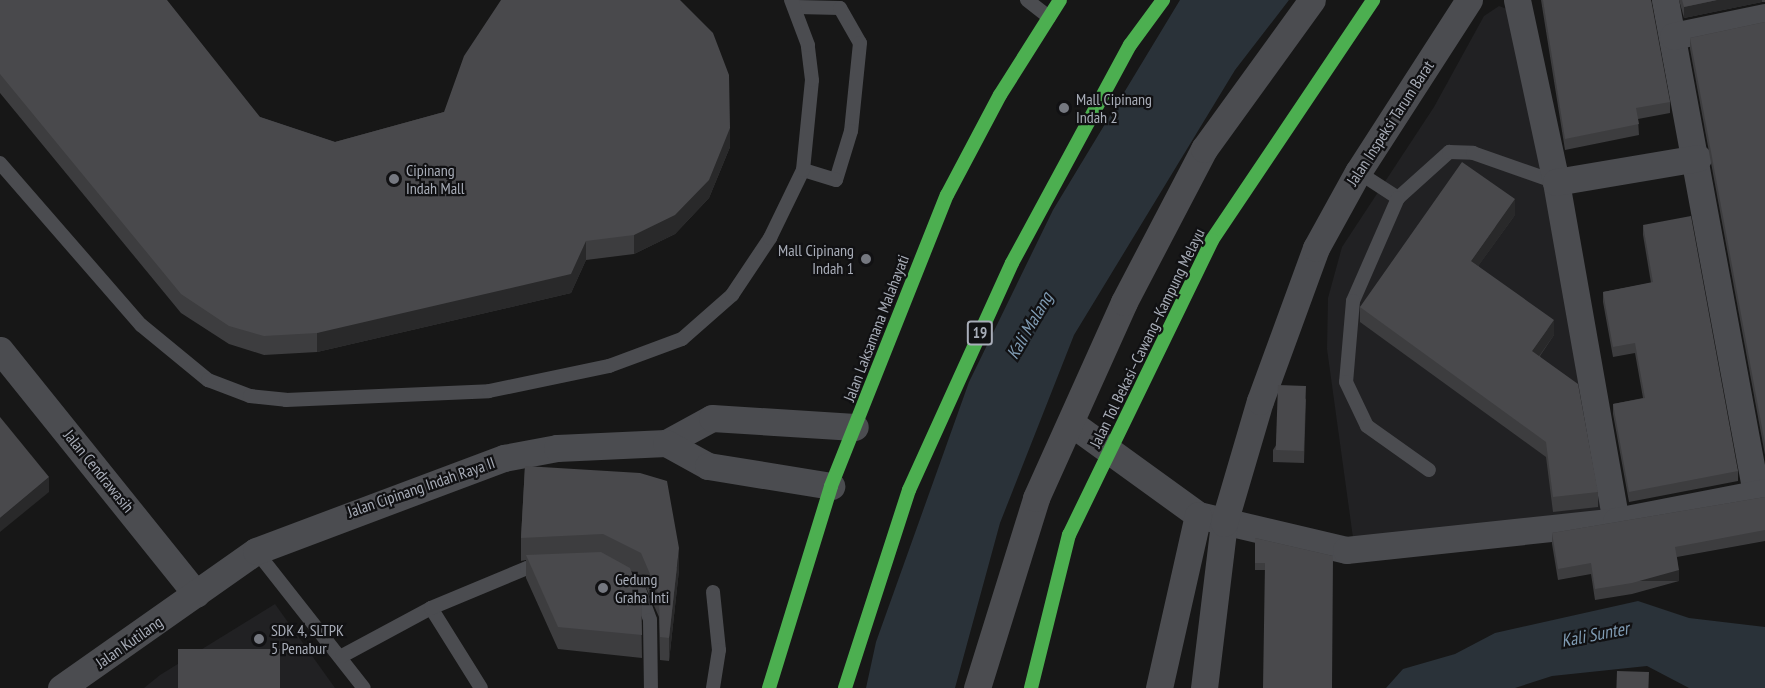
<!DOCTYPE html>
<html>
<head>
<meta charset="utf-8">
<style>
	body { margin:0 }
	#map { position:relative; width:1765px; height:688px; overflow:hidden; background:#171717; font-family:"PT Sans Narrow",sans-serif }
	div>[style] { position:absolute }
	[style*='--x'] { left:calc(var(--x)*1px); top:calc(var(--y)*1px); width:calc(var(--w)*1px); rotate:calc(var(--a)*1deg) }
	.built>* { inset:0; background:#212123 }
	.water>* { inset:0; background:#2a3239 }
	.lane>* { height:14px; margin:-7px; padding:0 7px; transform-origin:7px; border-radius:7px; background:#4b4c50 }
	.street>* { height:27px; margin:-13.5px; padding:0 13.5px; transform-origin:13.5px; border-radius:13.5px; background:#4b4c50 }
	.fast>* { height:14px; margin:-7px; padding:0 7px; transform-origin:7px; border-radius:7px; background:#4caf50 }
	.fast-bridge>* { height:14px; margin:-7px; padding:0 7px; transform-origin:7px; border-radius:7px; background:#4caf50 }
	.wall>* { inset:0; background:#3d3d3f }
	.shaded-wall>* { inset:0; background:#29292a; transform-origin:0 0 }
	.building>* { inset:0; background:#49494c; transform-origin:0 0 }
	.dots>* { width:16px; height:16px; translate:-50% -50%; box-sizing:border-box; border:3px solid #111113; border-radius:50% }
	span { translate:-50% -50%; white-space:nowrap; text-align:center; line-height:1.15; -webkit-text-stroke:4.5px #111113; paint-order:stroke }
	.shield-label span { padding:2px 4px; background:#111113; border:2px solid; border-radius:4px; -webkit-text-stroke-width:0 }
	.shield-label { font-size:15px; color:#a8adb8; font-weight:700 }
	.poi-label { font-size:16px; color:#a8adb8 }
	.left { translate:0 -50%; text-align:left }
	.right { translate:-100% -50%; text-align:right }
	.street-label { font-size:16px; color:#a8adb8 }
	.water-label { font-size:18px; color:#7f9bb3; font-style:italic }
</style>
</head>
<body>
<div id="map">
	<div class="built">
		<i style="clip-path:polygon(1499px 6px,1507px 9px,1614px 519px,1354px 545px,1327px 349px,1328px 298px,1342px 247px,1434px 107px,1484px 16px)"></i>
		<i style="clip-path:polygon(275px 604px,335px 688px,144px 688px,160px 675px)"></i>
	</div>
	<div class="water">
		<i style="clip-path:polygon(1180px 0,1289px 0,1235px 70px,1074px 335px,1000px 523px,955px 688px,866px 688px,876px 642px,969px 382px,1053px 210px)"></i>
		<i style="clip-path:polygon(1638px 601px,1689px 618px,1765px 627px,1765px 688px,1689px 688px,1647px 666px,1552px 676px,1515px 688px,1386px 688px,1403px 669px,1455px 654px,1495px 633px)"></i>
	</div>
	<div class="lane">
		<i style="--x:1027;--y:0;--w:28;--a:38"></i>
		<i style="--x:797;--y:7;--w:43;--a:1.3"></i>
		<i style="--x:840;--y:8;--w:40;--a:60.3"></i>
		<i style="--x:860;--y:43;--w:88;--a:95.8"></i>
		<i style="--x:851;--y:131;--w:51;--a:107"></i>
		<i style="--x:836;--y:180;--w:34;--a:-163"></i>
		<i style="--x:0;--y:163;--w:215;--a:49"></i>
		<i style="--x:141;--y:325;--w:87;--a:39.4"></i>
		<i style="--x:208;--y:380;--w:45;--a:20.9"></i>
		<i style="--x:250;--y:396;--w:36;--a:6"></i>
		<i style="--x:286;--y:400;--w:203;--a:-2.5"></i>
		<i style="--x:489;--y:391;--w:123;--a:-11.8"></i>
		<i style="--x:609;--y:366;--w:78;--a:-20.3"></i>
		<i style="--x:682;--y:339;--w:67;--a:-41.3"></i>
		<i style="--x:732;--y:295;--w:69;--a:-56.3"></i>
		<i style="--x:770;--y:238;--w:76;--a:-64.1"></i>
		<i style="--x:803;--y:170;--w:90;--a:-84.3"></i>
		<i style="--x:812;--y:80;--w:35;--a:-97"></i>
		<i style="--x:808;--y:45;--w:48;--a:-110.7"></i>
		<i style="--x:1358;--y:172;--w:48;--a:33"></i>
		<i style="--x:1398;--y:198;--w:69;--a:-42"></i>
		<i style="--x:1449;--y:152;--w:24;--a:2"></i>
		<i style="--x:1473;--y:153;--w:88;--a:19.3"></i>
		<i style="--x:1398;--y:198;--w:112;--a:113.6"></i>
		<i style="--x:1353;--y:301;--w:81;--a:94.9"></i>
		<i style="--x:1346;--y:382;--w:49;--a:64.5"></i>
		<i style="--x:1367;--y:426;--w:76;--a:35.4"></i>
		<i style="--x:256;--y:551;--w:174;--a:51.8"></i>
		<i style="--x:619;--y:575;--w:20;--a:27"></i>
		<i style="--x:637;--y:584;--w:38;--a:70"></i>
		<i style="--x:650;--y:620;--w:68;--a:89.2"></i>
		<i style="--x:713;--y:592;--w:58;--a:84.1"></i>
		<i style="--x:719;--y:650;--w:38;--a:99"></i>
		<i style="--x:431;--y:608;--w:94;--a:58"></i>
		<i style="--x:342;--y:656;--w:101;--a:-28.3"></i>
		<i style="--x:431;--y:608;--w:104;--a:-22.6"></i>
		<i style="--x:527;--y:568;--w:18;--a:-3"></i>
	</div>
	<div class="street">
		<i style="--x:1517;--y:0;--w:186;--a:77.9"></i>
		<i style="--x:1556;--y:182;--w:344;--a:80"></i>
		<i style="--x:1665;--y:0;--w:501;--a:79.54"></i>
		<i style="--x:1673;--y:36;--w:94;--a:-11.7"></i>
		<i style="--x:1556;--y:182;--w:144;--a:-9.6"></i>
		<i style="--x:0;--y:350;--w:313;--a:51.2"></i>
		<i style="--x:1071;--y:423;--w:157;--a:35.9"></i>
		<i style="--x:1198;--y:515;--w:152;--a:13.3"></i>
		<i style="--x:1346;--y:550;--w:272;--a:-6.1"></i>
		<i style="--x:1616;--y:521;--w:152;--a:-11"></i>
		<i style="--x:666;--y:443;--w:52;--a:-28.5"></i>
		<i style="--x:712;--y:418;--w:143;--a:3.6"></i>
		<i style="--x:61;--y:688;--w:238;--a:-35.1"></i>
		<i style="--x:256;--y:551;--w:265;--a:-20.6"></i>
		<i style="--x:504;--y:458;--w:54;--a:-10.7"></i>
		<i style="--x:557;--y:448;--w:109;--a:-2.6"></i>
		<i style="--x:666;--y:443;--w:48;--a:28.7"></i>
		<i style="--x:708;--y:466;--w:125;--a:9.2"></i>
		<i style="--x:977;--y:688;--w:199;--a:-72.7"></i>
		<i style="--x:1036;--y:498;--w:215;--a:-65.8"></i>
		<i style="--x:1124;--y:302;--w:173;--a:-62.4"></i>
		<i style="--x:1204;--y:149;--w:184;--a:-54.1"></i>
		<i style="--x:1159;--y:688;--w:177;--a:-77.3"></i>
		<i style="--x:1204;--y:688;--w:166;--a:-83.1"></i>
		<i style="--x:1224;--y:523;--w:127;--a:-73.6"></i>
		<i style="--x:1260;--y:401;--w:163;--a:-69.9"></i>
		<i style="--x:1316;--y:248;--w:87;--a:-61.1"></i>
		<i style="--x:1358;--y:172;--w:205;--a:-57.2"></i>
	</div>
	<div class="fast">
		<i style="--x:1212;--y:240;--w:289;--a:-56.1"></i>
		<i style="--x:769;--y:688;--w:211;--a:-72.9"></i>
		<i style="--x:831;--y:486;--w:313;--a:-68.3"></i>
		<i style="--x:947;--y:195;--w:113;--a:-62.1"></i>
		<i style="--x:1000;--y:95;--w:112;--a:-57.7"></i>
		<i style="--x:845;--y:688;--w:208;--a:-72.1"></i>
		<i style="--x:909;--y:490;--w:249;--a:-65.6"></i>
		<i style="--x:1012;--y:263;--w:248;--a:-61.6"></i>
		<i style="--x:1130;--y:45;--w:56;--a:-53.7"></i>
	</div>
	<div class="fast-bridge">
		<i style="--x:1031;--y:688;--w:158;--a:-76.1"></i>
		<i style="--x:1069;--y:535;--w:328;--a:-64.1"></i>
	</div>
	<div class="wall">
		<i style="clip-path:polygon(0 0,260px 117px,335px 142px,444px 112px,730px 147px,709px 198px,675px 234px,634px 254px,586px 260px,571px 293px,317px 352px,264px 355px,229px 344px,181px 313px,0 93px)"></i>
		<i style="clip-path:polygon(1541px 0,1651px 0,1670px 102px,1670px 113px,1638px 119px,1639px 135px,1565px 150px)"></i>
		<i style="clip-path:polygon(1679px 0,1765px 0,1765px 2px,1762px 2px,1684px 18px)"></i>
		<i style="clip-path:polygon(1765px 22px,1765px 455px,1690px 49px,1690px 38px)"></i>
		<i style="clip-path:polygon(1515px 215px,1478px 266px,1554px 335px,1540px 356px,1598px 492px,1598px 507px,1553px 512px,1546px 457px,1360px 322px,1360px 307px)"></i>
		<i style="clip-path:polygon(1643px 225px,1738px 471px,1738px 481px,1629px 502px,1613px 414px,1613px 404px,1643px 398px,1635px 353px,1613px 357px,1603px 302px,1603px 292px,1651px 283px,1643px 235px)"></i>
		<i style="clip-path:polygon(1306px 398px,1304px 463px,1273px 462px,1273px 450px)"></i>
		<i style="clip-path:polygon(525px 466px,679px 570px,669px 661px,660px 660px,659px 617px,641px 576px,631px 571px,641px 599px,642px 658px,558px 649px,526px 578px,526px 560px,521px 561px,521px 538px)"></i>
		<i style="clip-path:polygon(1765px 497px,1765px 541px,1677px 557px,1679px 581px,1632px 594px,1595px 600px,1591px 574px,1558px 580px,1552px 544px,1552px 533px)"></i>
		<i style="clip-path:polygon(1255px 538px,1333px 556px,1265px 570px,1255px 570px)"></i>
	</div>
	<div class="shaded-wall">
		<i style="clip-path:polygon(1717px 0,1762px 0,1762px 2px,1684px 18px,1684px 7px)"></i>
		<i style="clip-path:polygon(730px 128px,730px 147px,709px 198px,675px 234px,634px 254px,634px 235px)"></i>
		<i style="clip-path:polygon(1515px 199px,1515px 215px,1471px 276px,1471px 261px)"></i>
		<i style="clip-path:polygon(586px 241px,586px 260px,571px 293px,317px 352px,317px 333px)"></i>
		<i style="clip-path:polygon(1554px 320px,1554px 335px,1532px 366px,1532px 351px)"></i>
		<i style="clip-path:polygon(49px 477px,49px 492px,0 532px,0 518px)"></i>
		<i style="clip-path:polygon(679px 548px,679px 570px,669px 661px,669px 638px)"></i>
		<i style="left:1679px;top:570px;width:11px;height:49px;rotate:90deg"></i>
	</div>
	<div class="building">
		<i style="clip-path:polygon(0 0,167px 0,260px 117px,335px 142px,444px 112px,464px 56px,501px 0,680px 0,713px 33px,729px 75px,730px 128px,709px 180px,675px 215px,634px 235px,586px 241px,571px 274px,317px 333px,264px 336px,229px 326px,181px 294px,0 74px)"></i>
		<i style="clip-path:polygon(1543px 0,1651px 0,1670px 102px,1636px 108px,1639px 124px,1565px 139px)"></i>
		<i style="clip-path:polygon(1682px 0,1717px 0,1684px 7px)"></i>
		<i style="clip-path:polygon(1765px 22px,1765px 444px,1690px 38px)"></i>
		<i style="clip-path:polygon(1462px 162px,1515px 199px,1471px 261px,1554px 320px,1532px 351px,1578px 384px,1598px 492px,1553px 497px,1546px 442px,1360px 307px)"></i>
		<i style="clip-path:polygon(1691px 216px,1738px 471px,1629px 492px,1613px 404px,1645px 398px,1635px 343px,1613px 347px,1603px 292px,1653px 282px,1643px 225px)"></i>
		<i style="left:1278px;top:385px;width:28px;height:65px;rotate:2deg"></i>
		<i style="clip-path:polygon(0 417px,49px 477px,0 518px)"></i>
		<i style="clip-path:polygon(525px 466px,640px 473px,667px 481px,679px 548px,669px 638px,660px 637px,659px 595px,641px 553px,603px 534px,521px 538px)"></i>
		<i style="clip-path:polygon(1765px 497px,1765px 530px,1675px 547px,1679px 570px,1632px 583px,1595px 589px,1591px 563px,1558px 569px,1552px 533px)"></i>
		<i style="clip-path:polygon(1255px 538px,1333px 556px,1332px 688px,1263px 688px,1265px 563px,1255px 563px)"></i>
		<i style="clip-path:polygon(601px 552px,630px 568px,641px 599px,642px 635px,558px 627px,526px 555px)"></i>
		<i style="left:280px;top:649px;width:39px;height:102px;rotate:90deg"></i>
		<i style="left:1617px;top:671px;width:32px;height:17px;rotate:2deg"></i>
	</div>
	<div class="dots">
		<i style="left:1064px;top:108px;background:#757880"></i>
		<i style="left:394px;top:179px;background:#757880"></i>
		<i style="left:866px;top:259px;background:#757880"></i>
		<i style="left:603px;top:588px;background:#757880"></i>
		<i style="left:259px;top:639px;background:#757880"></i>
	</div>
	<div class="shield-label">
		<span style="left:980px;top:333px">19</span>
	</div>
	<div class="poi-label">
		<span class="left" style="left:1076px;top:108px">Mall Cipinang<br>Indah 2</span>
		<span class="left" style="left:406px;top:179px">Cipinang<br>Indah Mall</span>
		<span class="right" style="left:854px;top:259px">Mall Cipinang<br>Indah 1</span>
		<span class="left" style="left:615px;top:588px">Gedung<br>Graha Inti</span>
		<span class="left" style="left:271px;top:639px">SDK 4, SLTPK<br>5 Penabur</span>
	</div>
	<div class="street-label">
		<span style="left:1390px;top:123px;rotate:-57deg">Jalan Inspeksi Tarum Barat</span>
		<span style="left:876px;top:328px;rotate:-69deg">Jalan Laksamana Malahayati</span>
		<span style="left:1147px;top:338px;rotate:-64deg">Jalan Tol Bekasi–Cawang–Kampung Melayu</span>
		<span style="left:99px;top:471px;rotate:51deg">Jalan Cendrawasih</span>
		<span style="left:421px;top:487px;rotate:-19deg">Jalan Cipinang Indah Raya II</span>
		<span style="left:129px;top:642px;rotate:-35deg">Jalan Kutilang</span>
	</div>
	<div class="water-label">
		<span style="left:1030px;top:326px;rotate:-60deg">Kali Malang</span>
		<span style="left:1595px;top:635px;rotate:-11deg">Kali Sunter</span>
	</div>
</div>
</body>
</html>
